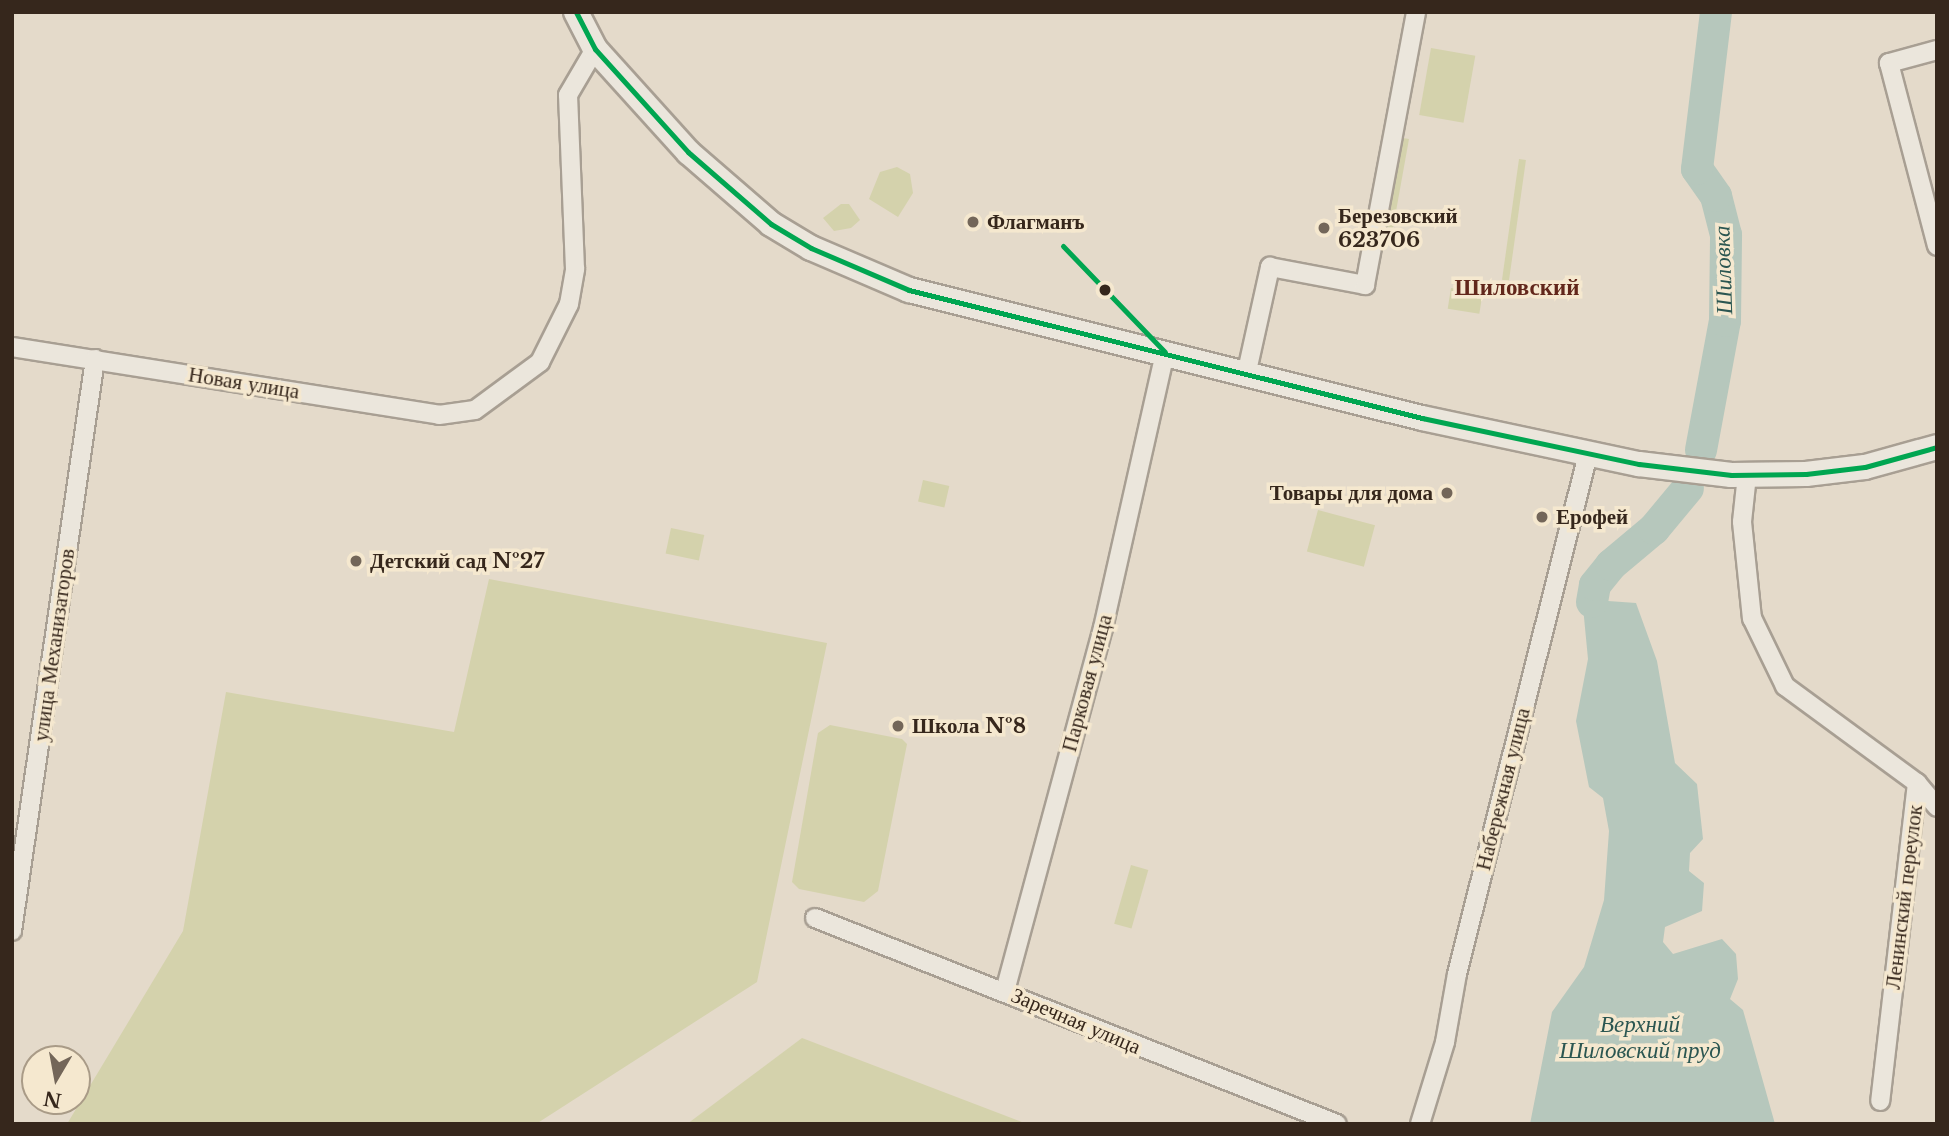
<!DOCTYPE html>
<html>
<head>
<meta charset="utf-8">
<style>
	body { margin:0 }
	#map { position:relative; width:1949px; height:1136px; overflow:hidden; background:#e4daca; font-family:"Libre Baskerville",serif }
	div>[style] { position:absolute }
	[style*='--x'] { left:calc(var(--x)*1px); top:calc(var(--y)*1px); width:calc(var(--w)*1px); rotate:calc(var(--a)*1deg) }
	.green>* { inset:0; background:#d4d2ac; transform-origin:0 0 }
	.water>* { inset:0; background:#b6c7bc }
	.river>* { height:32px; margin:-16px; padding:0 16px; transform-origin:16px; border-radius:16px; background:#b6c7bc }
	.roads { filter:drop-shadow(2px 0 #a89f93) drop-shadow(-2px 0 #a89f93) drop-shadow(0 2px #a89f93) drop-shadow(0 -2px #a89f93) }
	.street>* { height:18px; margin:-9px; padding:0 9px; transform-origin:9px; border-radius:9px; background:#ebe6dc }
	.secondary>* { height:24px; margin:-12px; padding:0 12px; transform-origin:12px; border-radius:12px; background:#ebe6dc }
	.bus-1>* { height:5px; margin:-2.5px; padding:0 2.5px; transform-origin:2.5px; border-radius:2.5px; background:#00a651 }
	.dots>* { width:19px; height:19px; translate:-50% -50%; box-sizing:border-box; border:4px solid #f5e8cf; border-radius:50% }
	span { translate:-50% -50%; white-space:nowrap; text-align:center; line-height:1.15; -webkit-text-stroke:7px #f5e8cf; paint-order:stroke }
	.poi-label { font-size:21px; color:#36271c; font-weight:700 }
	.left { translate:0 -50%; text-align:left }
	.right { translate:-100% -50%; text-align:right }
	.street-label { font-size:21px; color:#36271c }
	.water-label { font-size:23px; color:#2b5651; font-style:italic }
	.neighbourhood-label { font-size:23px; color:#62271b; font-weight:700 }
	.frame { position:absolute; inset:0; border:14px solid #36271c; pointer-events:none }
	.north { position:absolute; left:21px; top:1045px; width:70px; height:70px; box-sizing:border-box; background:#f5e8cf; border:2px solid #a99b87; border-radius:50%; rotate:190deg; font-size:19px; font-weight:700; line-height:28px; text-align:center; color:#36271c }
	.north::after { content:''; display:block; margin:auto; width:24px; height:32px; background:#736659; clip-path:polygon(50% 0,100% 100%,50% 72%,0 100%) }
</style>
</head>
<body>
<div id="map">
	<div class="green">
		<i style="left:1431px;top:48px;width:45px;height:68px;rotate:10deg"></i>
		<i style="clip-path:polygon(1403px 138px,1409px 139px,1393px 228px,1386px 227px)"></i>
		<i style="left:1519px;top:159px;width:7px;height:122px;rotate:8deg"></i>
		<i style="clip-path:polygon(897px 167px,910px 174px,913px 193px,898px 217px,869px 199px,880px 172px)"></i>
		<i style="clip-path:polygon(841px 204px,849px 204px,860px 220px,851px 228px,834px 231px,823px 218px)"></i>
		<i style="left:1451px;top:288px;width:32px;height:21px;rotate:9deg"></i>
		<i style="left:923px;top:480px;width:27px;height:22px;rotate:13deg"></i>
		<i style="left:1318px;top:510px;width:59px;height:43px;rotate:15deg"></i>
		<i style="left:671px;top:528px;width:34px;height:26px;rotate:12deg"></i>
		<i style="clip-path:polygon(489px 579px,827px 643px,757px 982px,536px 1124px,67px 1124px,183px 931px,226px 692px,454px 732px)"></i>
		<i style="clip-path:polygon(830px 725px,902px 739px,907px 744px,878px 891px,864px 902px,799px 889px,792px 882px,818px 733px)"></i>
		<i style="left:1131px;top:865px;width:18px;height:61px;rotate:16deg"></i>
		<i style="clip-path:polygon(802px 1038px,1027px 1124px,687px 1124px)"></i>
	</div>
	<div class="water">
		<i style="clip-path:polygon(1611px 565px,1603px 587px,1608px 601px,1636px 603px,1657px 661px,1675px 763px,1697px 784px,1703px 839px,1690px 853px,1689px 871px,1704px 883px,1702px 911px,1665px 927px,1663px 942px,1673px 954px,1722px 939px,1736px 954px,1738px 979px,1730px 999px,1743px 1010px,1775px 1124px,1530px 1124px,1552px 1012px,1584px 967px,1604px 900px,1609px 831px,1603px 798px,1589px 787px,1576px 721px,1588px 659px,1583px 607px,1595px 566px)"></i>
	</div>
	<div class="river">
		<i style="--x:1701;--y:450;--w:131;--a:-79.5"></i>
		<i style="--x:1725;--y:321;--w:86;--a:-89.3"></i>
		<i style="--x:1726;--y:235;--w:40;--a:-104.4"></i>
		<i style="--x:1716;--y:196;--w:33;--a:-125"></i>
		<i style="--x:1697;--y:169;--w:158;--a:-83.1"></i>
		<i style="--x:1592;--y:602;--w:17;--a:-80"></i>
		<i style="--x:1595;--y:585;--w:26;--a:-51"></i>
		<i style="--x:1611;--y:565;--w:56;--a:-39.9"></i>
		<i style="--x:1654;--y:529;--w:53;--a:-50.3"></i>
	</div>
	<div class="roads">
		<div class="street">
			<i style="--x:1937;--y:50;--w:50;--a:164.8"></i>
			<i style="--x:1889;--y:63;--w:189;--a:75.3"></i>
			<i style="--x:12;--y:347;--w:432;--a:9"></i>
			<i style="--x:439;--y:415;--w:36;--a:-8"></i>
			<i style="--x:475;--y:410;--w:81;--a:-36.4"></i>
			<i style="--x:540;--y:362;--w:65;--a:-63.4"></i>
			<i style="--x:569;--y:304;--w:36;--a:-80"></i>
			<i style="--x:575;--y:269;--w:174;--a:-92.3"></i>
			<i style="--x:568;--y:95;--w:53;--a:-59.6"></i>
			<i style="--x:1247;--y:371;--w:107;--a:-77.5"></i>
			<i style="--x:1270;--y:267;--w:97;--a:10.7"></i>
			<i style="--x:1365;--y:285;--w:278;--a:-79.4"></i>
			<i style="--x:1747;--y:475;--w:47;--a:96.1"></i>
			<i style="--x:1742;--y:522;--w:97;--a:84.1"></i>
			<i style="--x:1752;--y:618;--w:76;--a:64.1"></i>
			<i style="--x:1785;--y:686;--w:164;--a:36.3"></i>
			<i style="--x:1917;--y:783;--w:320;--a:96.6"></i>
			<i style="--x:1917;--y:783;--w:31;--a:50"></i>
			<i style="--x:815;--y:918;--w:561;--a:21.54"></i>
			<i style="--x:12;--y:931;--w:578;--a:-81.74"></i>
			<i style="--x:1005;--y:991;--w:376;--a:-74.9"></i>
			<i style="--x:1103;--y:628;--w:283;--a:-77.3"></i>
			<i style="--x:1420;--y:1124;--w:86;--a:-73"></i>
			<i style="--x:1445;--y:1042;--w:69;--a:-80"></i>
			<i style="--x:1457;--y:974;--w:536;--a:-75.86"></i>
		</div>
		<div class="secondary">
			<i style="--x:576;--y:12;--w:42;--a:62.8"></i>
			<i style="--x:595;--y:49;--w:139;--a:47.9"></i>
			<i style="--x:688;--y:152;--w:110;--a:40.9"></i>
			<i style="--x:771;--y:224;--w:47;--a:31"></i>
			<i style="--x:811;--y:248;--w:107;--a:23.2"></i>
			<i style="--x:909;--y:290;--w:529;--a:14.01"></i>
			<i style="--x:1422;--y:418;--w:222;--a:12"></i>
			<i style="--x:1639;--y:464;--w:93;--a:6.8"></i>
			<i style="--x:1731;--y:475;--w:75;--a:-0.8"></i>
			<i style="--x:1806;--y:474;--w:59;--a:-6.8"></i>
			<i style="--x:1865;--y:467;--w:75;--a:-15.5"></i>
		</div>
	</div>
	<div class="bus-1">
		<i style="--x:576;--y:12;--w:42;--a:62.8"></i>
		<i style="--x:595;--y:49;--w:139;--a:47.9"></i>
		<i style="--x:688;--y:152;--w:110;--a:40.9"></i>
		<i style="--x:771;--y:224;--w:47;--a:31"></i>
		<i style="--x:811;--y:248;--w:107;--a:23.2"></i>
		<i style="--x:909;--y:290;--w:529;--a:14.01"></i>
		<i style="--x:1422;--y:418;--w:222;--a:12"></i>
		<i style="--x:1639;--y:464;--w:93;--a:6.8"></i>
		<i style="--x:1731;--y:475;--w:75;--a:-0.8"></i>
		<i style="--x:1806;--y:474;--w:59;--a:-6.8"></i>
		<i style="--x:1865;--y:467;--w:75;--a:-15.5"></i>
		<i style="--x:1063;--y:246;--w:147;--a:46.1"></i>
	</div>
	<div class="dots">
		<i style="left:973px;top:222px;background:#736659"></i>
		<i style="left:1324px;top:228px;background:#736659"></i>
		<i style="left:1105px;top:290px;background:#36271c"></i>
		<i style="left:1447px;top:493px;background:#736659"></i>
		<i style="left:1542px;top:517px;background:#736659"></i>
		<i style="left:356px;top:561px;background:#736659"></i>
		<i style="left:898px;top:726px;background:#736659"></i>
	</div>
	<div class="poi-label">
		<span class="left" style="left:1338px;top:228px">Березовский<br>623706</span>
		<span class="left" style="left:987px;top:222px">Флагманъ</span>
		<span class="right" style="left:1433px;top:493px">Товары для дома</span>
		<span class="left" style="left:1556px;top:517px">Ерофей</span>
		<span class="left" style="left:370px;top:561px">Детский сад №27</span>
		<span class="left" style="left:912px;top:726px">Школа №8</span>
	</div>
	<div class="street-label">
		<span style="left:244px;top:383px;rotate:9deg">Новая улица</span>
		<span style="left:54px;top:645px;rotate:-82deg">улица Механизаторов</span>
		<span style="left:1087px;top:683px;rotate:-75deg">Парковая улица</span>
		<span style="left:1503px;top:789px;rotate:-76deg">Набережная улица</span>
		<span style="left:1904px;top:897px;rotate:-83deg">Ленинский переулок</span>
		<span style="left:1076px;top:1021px;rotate:23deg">Заречная улица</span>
	</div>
	<div class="water-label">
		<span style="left:1723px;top:270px;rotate:-92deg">Шиловка</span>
		<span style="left:1640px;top:1037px">Верхний<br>Шиловский пруд</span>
	</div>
	<div class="neighbourhood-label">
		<span style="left:1517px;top:287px">Шиловский</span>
	</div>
	<div class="frame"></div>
	<div class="north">N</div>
</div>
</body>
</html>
